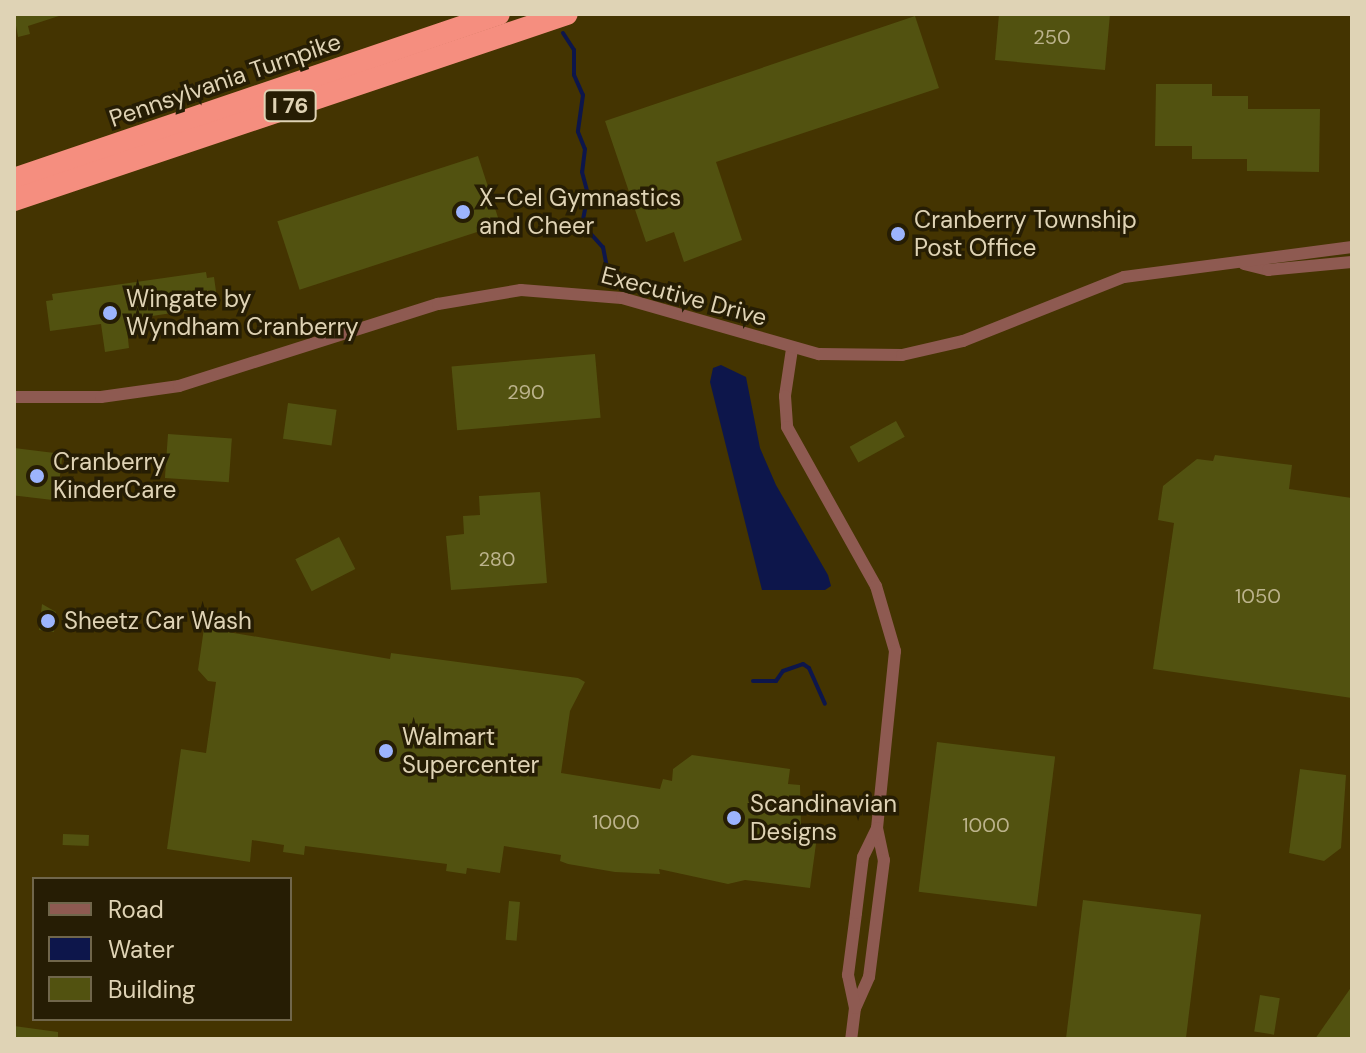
<!DOCTYPE html>
<html>
<head>
<meta charset="utf-8">
<style>
	body { margin:0 }
	#map { position:relative; width:1366px; height:1053px; overflow:hidden; background:#443401; font-family:"DM Sans",sans-serif }
	div>[style] { position:absolute }
	[style*='--x'] { left:calc(var(--x)*1px); top:calc(var(--y)*1px); width:calc(var(--w)*1px); rotate:calc(var(--a)*1deg) }
	.water>* { inset:0; background:#0d164b }
	.stream>* { height:4px; margin:-2px; padding:0 2px; transform-origin:2px; border-radius:2px; background:#0d164b }
	.building>* { inset:0; background:#525210; transform-origin:0 0 }
	.street>* { height:12px; margin:-6px; padding:0 6px; transform-origin:6px; border-radius:6px; background:#8e5a51 }
	.highway>* { height:22px; margin:-11px; padding:0 11px; transform-origin:11px; border-radius:11px; background:#f58e7f }
	.dots>* { width:22px; height:22px; translate:-50% -50%; box-sizing:border-box; border:4px solid #261d04; border-radius:50% }
	span { translate:-50% -50%; white-space:nowrap; text-align:center; line-height:1.15; -webkit-text-stroke:7px #261d04; paint-order:stroke }
	.number-label { font-size:20px; color:#bcb38c }
	.number-label span { -webkit-text-stroke-width:0 }
	.shield-label span { padding:2px 6px; background:#261d04; border:2px solid; border-radius:6px; -webkit-text-stroke-width:0 }
	.shield-label { font-size:22px; color:#dfd3b5; font-weight:700 }
	.street-label { font-size:24px; color:#dfd3b5 }
	.poi-label { font-size:24px; color:#dfd3b5 }
	.left { translate:0 -50%; text-align:left }
	.frame { position:absolute; inset:0; border:16px solid #dfd3b5; pointer-events:none }
	.legend { position:absolute; left:32px; top:877px; width:260px; height:144px; box-sizing:border-box; background:#261d04; border:2px solid #70664b; margin:0; padding:10px 14px; list-style:none; font-size:24px; color:#dfd3b5 }
	.legend li { display:flex; align-items:center; gap:16px; height:40px }
	.legend b { width:40px; border:2px solid #70664b }
</style>
</head>
<body>
<div id="map">
	<div class="water">
		<i style="clip-path:polygon(721px 365px,746px 377px,760px 448px,776px 485px,828px 575px,831px 586px,825px 590px,762px 590px,710px 382px,713px 368px)"></i>
	</div>
	<div class="stream">
		<i style="--x:563;--y:33;--w:20;--a:57"></i>
		<i style="--x:574;--y:50;--w:25;--a:90"></i>
		<i style="--x:574;--y:75;--w:22;--a:66"></i>
		<i style="--x:583;--y:95;--w:37;--a:98"></i>
		<i style="--x:578;--y:132;--w:18;--a:68"></i>
		<i style="--x:585;--y:149;--w:23;--a:97"></i>
		<i style="--x:582;--y:172;--w:23;--a:75"></i>
		<i style="--x:588;--y:194;--w:31;--a:101"></i>
		<i style="--x:582;--y:224;--w:31;--a:48"></i>
		<i style="--x:603;--y:247;--w:21;--a:79"></i>
		<i style="--x:753;--y:681;--w:23;--a:0"></i>
		<i style="--x:776;--y:681;--w:12;--a:-55"></i>
		<i style="--x:783;--y:671;--w:21;--a:-19"></i>
		<i style="--x:803;--y:664;--w:7;--a:34"></i>
		<i style="--x:809;--y:668;--w:39;--a:66"></i>
	</div>
	<div class="building">
		<i style="clip-path:polygon(14px 14px,59px 14px,59px 16px,28px 26px,30px 34px,18px 37px)"></i>
		<i style="clip-path:polygon(999px 14px,1110px 14px,1105px 70px,995px 60px)"></i>
		<i style="clip-path:polygon(915px 16px,939px 88px,716px 162px,742px 240px,684px 262px,674px 232px,646px 242px,605px 121px)"></i>
		<i style="clip-path:polygon(1156px 84px,1212px 84px,1212px 96px,1248px 96px,1248px 109px,1320px 109px,1319px 172px,1247px 171px,1247px 159px,1192px 159px,1192px 146px,1155px 146px)"></i>
		<i style="left:478px;top:156px;width:72px;height:211px;rotate:72deg"></i>
		<i style="clip-path:polygon(206px 272px,207px 278px,214px 277px,218px 306px,126px 320px,129px 348px,105px 352px,101px 324px,50px 331px,46px 301px,53px 300px,52px 294px)"></i>
		<i style="left:595px;top:354px;width:64px;height:144px;rotate:85deg"></i>
		<i style="left:288px;top:403px;width:49px;height:36px;rotate:8deg"></i>
		<i style="left:896px;top:421px;width:18px;height:53px;rotate:61deg"></i>
		<i style="left:168px;top:434px;width:64px;height:44px;rotate:4deg"></i>
		<i style="left:14px;top:448px;width:49px;height:47px;rotate:7deg"></i>
		<i style="clip-path:polygon(1215px 455px,1292px 465px,1289px 489px,1352px 498px,1352px 698px,1153px 669px,1174px 523px,1158px 520px,1163px 486px,1197px 459px,1213px 461px)"></i>
		<i style="clip-path:polygon(540px 492px,547px 583px,451px 590px,446px 536px,464px 534px,463px 516px,480px 515px,479px 496px)"></i>
		<i style="left:339px;top:537px;width:36px;height:49px;rotate:63deg"></i>
		<i style="clip-path:polygon(42px 604px,56px 612px,54px 632px,39px 630px)"></i>
		<i style="clip-path:polygon(204px 628px,390px 659px,391px 653px,578px 678px,585px 682px,570px 711px,561px 773px,660px 789px,663px 779px,672px 781px,673px 769px,692px 755px,790px 769px,788px 784px,800px 785px,801px 826px,818px 829px,810px 888px,745px 880px,728px 884px,659px 869px,660px 874px,615px 872px,568px 864px,560px 861px,561px 855px,504px 846px,500px 873px,467px 868px,466px 874px,446px 871px,447px 864px,305px 846px,304px 855px,283px 852px,284px 845px,252px 840px,250px 862px,167px 849px,181px 749px,206px 753px,216px 682px,208px 681px,198px 670px)"></i>
		<i style="left:937px;top:742px;width:119px;height:151px;rotate:7deg"></i>
		<i style="clip-path:polygon(1300px 769px,1346px 775px,1341px 848px,1324px 861px,1289px 853px)"></i>
		<i style="left:63px;top:834px;width:26px;height:11px;rotate:2deg"></i>
		<i style="left:1083px;top:900px;width:119px;height:140px;rotate:7deg"></i>
		<i style="left:509px;top:901px;width:11px;height:39px;rotate:5deg"></i>
		<i style="clip-path:polygon(1352px 986px,1352px 1039px,1315px 1039px)"></i>
		<i style="left:1260px;top:995px;width:20px;height:37px;rotate:9deg"></i>
		<i style="clip-path:polygon(14px 1026px,58px 1032px,58px 1039px,14px 1039px)"></i>
	</div>
	<div class="street">
		<i style="--x:1244;--y:264;--w:25;--a:14"></i>
		<i style="--x:1268;--y:270;--w:84;--a:-5.4"></i>
		<i style="--x:792;--y:349;--w:48;--a:98.5"></i>
		<i style="--x:785;--y:396;--w:31;--a:86"></i>
		<i style="--x:787;--y:427;--w:182;--a:60.8"></i>
		<i style="--x:876;--y:586;--w:68;--a:73.7"></i>
		<i style="--x:895;--y:651;--w:178;--a:95.8"></i>
		<i style="--x:877;--y:828;--w:33;--a:78"></i>
		<i style="--x:884;--y:860;--w:118;--a:97.3"></i>
		<i style="--x:869;--y:977;--w:34;--a:114"></i>
		<i style="--x:855;--y:1008;--w:31;--a:97"></i>
		<i style="--x:14;--y:397;--w:87;--a:0"></i>
		<i style="--x:101;--y:397;--w:79;--a:-8"></i>
		<i style="--x:179;--y:386;--w:272;--a:-17.6"></i>
		<i style="--x:438;--y:304;--w:84;--a:-9.6"></i>
		<i style="--x:521;--y:290;--w:101;--a:4.5"></i>
		<i style="--x:622;--y:298;--w:205;--a:15.9"></i>
		<i style="--x:819;--y:354;--w:83;--a:0.7"></i>
		<i style="--x:902;--y:355;--w:63;--a:-12.9"></i>
		<i style="--x:963;--y:341;--w:173;--a:-21.7"></i>
		<i style="--x:1124;--y:277;--w:230;--a:-7.5"></i>
		<i style="--x:855;--y:1008;--w:34;--a:-102"></i>
		<i style="--x:848;--y:975;--w:63;--a:-82.6"></i>
		<i style="--x:856;--y:913;--w:56;--a:-82.9"></i>
		<i style="--x:863;--y:857;--w:32;--a:-64"></i>
	</div>
	<div class="highway">
		<i style="--x:14;--y:179;--w:512;--a:-18.79"></i>
		<i style="--x:14;--y:200;--w:583;--a:-18.59"></i>
	</div>
	<div class="dots">
		<i style="left:463px;top:212px;background:#9cb4fd"></i>
		<i style="left:898px;top:234px;background:#9cb4fd"></i>
		<i style="left:110px;top:313px;background:#9cb4fd"></i>
		<i style="left:37px;top:476px;background:#9cb4fd"></i>
		<i style="left:48px;top:621px;background:#9cb4fd"></i>
		<i style="left:386px;top:751px;background:#9cb4fd"></i>
		<i style="left:734px;top:818px;background:#9cb4fd"></i>
	</div>
	<div class="number-label">
		<span style="left:1052px;top:37px">250</span>
		<span style="left:526px;top:392px">290</span>
		<span style="left:497px;top:559px">280</span>
		<span style="left:1258px;top:596px">1050</span>
		<span style="left:616px;top:822px">1000</span>
		<span style="left:986px;top:825px">1000</span>
	</div>
	<div class="shield-label">
		<span style="left:290px;top:106px">I 76</span>
	</div>
	<div class="street-label">
		<span style="left:225px;top:80px;rotate:-19deg">Pennsylvania Turnpike</span>
		<span style="left:684px;top:296px;rotate:15deg">Executive Drive</span>
	</div>
	<div class="poi-label">
		<span class="left" style="left:479px;top:212px">X-Cel Gymnastics<br>and Cheer</span>
		<span class="left" style="left:914px;top:234px">Cranberry Township<br>Post Office</span>
		<span class="left" style="left:126px;top:313px">Wingate by<br>Wyndham Cranberry</span>
		<span class="left" style="left:53px;top:476px">Cranberry<br>KinderCare</span>
		<span class="left" style="left:64px;top:621px">Sheetz Car Wash</span>
		<span class="left" style="left:402px;top:751px">Walmart<br>Supercenter</span>
		<span class="left" style="left:750px;top:818px">Scandinavian<br>Designs</span>
	</div>
	<div class="frame"></div>
	<ul class="legend">
	<li><b style="height:10px;background:#8e5a51"></b>Road</li>
	<li><b style="height:22px;background:#0d164b"></b>Water</li>
	<li><b style="height:22px;background:#525210"></b>Building</li>
	</ul>
</div>
</body>
</html>
